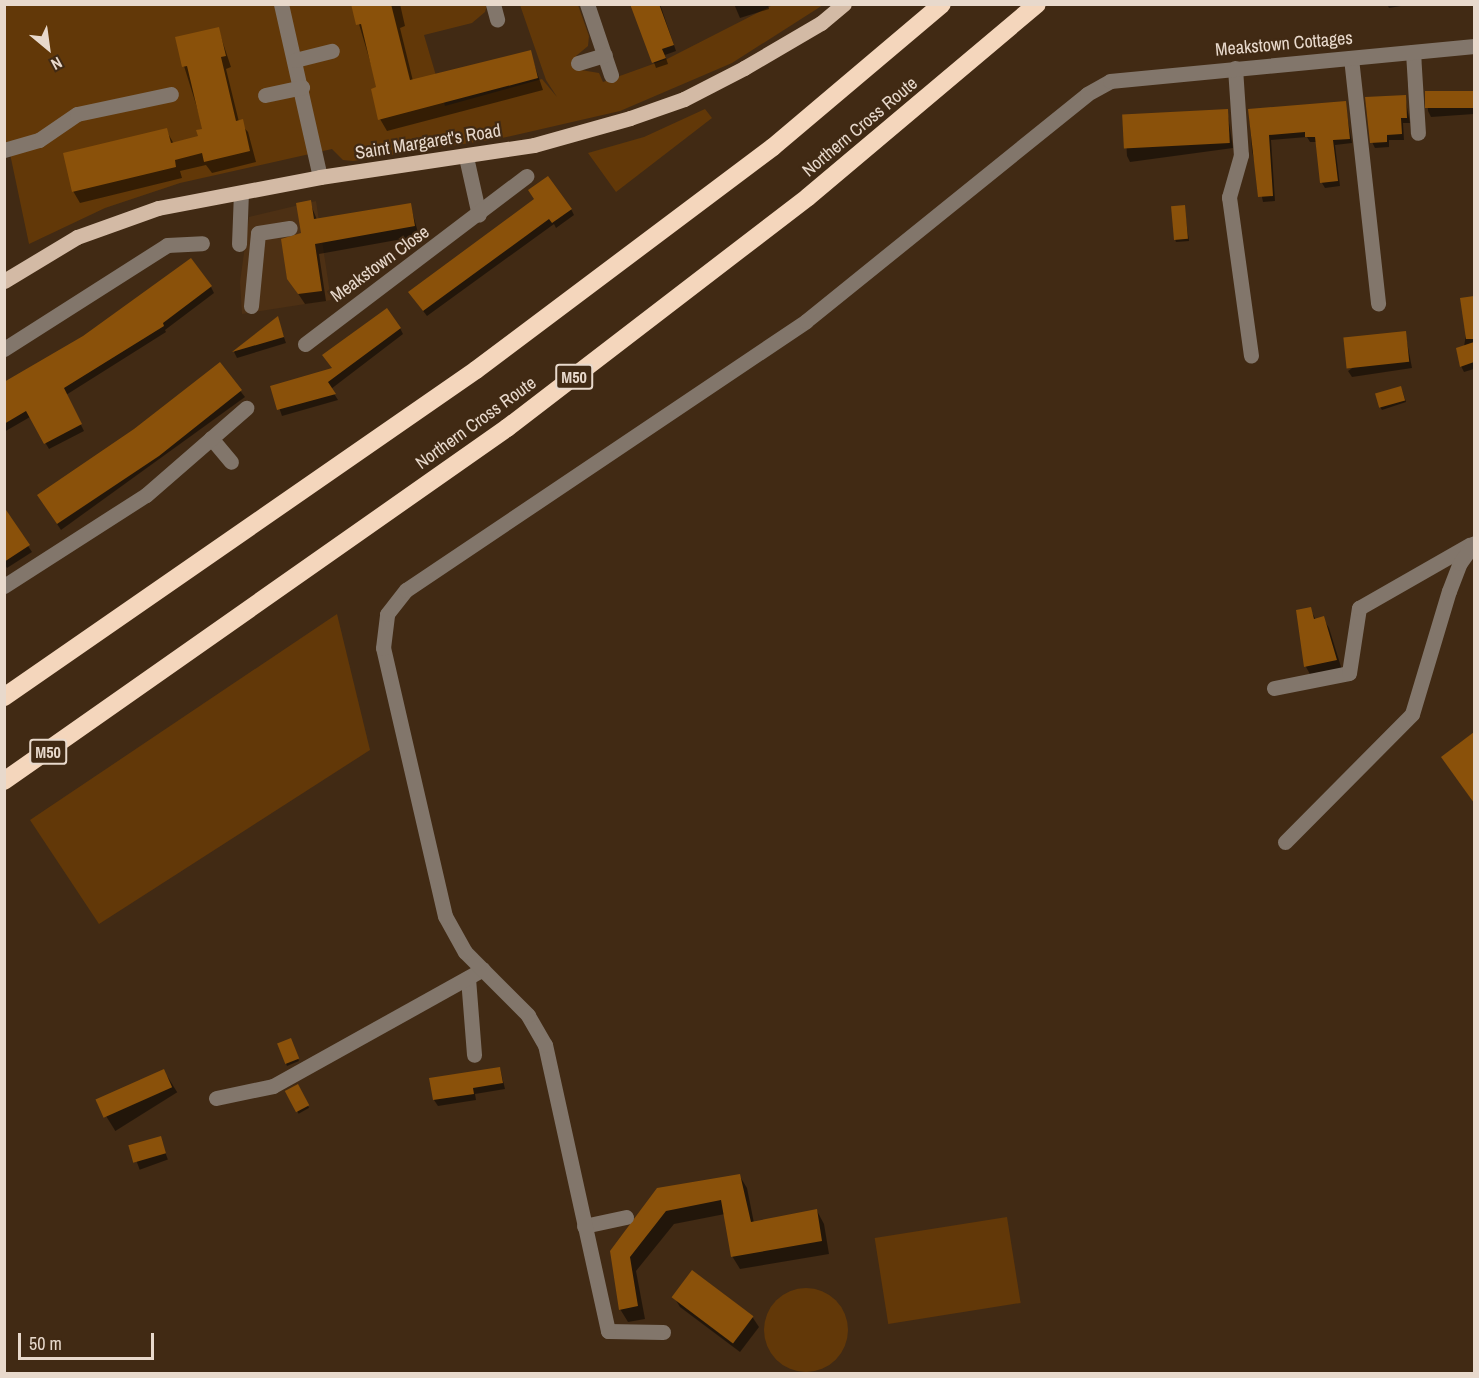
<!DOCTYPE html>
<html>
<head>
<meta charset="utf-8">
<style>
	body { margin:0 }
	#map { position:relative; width:1479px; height:1378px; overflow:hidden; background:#412a14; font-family:"Archivo Narrow",sans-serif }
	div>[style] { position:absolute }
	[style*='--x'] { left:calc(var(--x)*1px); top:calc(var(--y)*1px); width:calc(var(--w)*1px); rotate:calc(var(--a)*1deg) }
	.built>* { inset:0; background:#4d3014 }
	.green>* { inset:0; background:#623808; transform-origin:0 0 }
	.round { border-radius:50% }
	.shadow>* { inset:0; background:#0007; transform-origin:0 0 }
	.building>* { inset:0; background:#8a510a; transform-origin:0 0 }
	.minor>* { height:15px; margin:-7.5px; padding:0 7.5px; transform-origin:7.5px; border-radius:7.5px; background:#82766b }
	.major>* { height:15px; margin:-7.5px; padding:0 7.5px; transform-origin:7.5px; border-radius:7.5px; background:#d3baa5 }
	.highway>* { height:18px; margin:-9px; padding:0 9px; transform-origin:9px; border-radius:9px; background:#f4d6bc }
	span { translate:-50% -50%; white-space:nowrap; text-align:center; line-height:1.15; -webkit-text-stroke:4.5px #412a14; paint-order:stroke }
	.shield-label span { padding:2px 4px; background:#412a14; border:2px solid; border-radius:4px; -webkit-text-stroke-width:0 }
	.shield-label { font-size:16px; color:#e8d9cc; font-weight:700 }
	.street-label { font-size:18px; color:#e8d9cc }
	.frame { position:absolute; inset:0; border:6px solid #e8d9cc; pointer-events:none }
	.north { position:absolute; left:18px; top:18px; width:60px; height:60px; -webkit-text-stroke:4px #412a14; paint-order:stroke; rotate:151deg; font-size:16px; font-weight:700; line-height:24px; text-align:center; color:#e8d9cc }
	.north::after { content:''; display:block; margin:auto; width:21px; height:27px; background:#e8d9cc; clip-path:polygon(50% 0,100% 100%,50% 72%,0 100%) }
	.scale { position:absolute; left:18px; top:1333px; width:136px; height:27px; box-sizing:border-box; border:3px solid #e8d9cc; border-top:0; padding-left:8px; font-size:18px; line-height:21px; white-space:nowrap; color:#e8d9cc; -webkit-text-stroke:4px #412a14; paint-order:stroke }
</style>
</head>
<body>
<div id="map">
	<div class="built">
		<i style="clip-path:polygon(316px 201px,331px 300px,242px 314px,240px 282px,249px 217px)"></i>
	</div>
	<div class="green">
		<i style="clip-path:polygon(5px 5px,487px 5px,485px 12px,472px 23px,424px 35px,445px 106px,542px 79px,557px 97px,546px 80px,520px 5px,578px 5px,589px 36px,588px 46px,576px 56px,581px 70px,599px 73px,603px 82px,667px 59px,773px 5px,823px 5px,732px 63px,620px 111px,502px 138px,353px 161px,343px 160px,332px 149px,180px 183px,105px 208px,29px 244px,9px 149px,5px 150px)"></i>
		<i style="clip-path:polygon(705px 109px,712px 118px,616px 192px,588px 153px,644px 137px)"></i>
		<i style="clip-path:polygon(337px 614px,370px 750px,99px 924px,30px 820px)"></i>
		<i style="left:1007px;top:1217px;width:87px;height:134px;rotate:81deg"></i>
		<i class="round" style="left:764px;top:1288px;width:84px;height:84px"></i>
	</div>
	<div class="shadow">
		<i style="clip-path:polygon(353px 4px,400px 4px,405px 26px,400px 28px,413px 81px,530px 52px,543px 90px,387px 131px,380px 119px,378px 88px)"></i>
		<i style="clip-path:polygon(633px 4px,660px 4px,676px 51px,665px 55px,668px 64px,656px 68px)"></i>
		<i style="clip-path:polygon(734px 4px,768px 4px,769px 9px,740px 18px)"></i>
		<i style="clip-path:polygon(1387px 4px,1413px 4px,1389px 8px)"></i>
		<i style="clip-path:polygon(218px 28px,231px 67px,226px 69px,239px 122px,248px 132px,256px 162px,212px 173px,206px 165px,180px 171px,182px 178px,80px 203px,73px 191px,166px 130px,174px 144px,199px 137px,204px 130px,184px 66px)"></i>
		<i style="clip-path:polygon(1474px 92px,1474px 114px,1431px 117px,1428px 111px,1427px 95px)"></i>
		<i style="clip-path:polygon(1405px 97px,1410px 123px,1403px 123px,1404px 140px,1389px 140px,1389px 147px,1375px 148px,1372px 142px)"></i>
		<i style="clip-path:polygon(1345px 103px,1352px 143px,1335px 145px,1340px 186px,1325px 188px,1322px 183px,1317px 142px,1310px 142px,1307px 137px,1271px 140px,1275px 201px,1263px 202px,1252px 151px,1249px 110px)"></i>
		<i style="clip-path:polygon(1227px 110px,1233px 148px,1130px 162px,1127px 156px,1125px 121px)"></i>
		<i style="clip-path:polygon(536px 199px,571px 209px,574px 215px,556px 228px,554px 224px,427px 316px,414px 299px)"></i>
		<i style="clip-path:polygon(310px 202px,317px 220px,410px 204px,419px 236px,319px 254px,326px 301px,305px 304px,295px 289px)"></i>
		<i style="clip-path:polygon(1184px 207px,1189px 241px,1176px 242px,1175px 239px)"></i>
		<i style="clip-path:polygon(211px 287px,214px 293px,165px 330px,166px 332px,66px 395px,84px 431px,49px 449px,30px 417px,4px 432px,4px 384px,84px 337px)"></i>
		<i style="clip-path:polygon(1474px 297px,1474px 369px,1464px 372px,1461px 366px,1466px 334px,1461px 299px)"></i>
		<i style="clip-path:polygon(277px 318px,286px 343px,237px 358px,234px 352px)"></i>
		<i style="clip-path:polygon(400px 328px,403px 334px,331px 389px,338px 400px,282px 416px,272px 387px,334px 369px)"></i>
		<i style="clip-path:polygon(1405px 332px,1412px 368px,1352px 377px,1348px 371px)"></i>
		<i style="clip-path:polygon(219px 364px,245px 397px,61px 530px,42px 501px)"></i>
		<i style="clip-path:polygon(1402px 390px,1406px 402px,1382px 410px,1380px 407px)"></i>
		<i style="clip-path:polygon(4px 510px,32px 552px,7px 568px,4px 564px)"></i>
		<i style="clip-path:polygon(1310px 609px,1316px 620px,1323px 618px,1329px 628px,1342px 670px,1311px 676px,1306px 667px,1298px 611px)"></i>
		<i style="clip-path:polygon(1474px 734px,1474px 803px,1443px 757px)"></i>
		<i style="clip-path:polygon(292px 1043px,299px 1061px,287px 1066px,279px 1045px)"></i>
		<i style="clip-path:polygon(500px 1068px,505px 1089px,475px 1094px,476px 1100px,438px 1106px,434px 1100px,431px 1079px)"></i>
		<i style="left:164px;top:1071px;width:25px;height:73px;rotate:58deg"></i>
		<i style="left:297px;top:1086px;width:25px;height:12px;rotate:61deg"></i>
		<i style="left:160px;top:1138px;width:23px;height:30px;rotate:70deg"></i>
		<i style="clip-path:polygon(739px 1175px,747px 1188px,754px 1223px,817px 1211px,824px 1224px,829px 1254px,740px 1269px,732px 1256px,725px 1214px,674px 1224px,636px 1271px,645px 1319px,628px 1322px,620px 1309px,611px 1251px,657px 1190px)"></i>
		<i style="clip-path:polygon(693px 1272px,753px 1318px,759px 1327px,740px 1352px,680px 1307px,674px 1297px)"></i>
	</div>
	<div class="building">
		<i style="clip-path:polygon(351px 4px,391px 4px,410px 80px,531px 50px,538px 78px,378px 120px,371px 89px,376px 87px,361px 24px,356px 25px)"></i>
		<i style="clip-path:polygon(630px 4px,659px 4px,674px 45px,662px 49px,666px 58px,652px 63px)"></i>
		<i style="clip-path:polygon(219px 27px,226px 56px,221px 57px,236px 121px,243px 119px,250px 151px,204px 162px,202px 153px,175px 160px,176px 167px,72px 192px,63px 153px,167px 128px,171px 143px,198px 136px,196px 130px,202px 129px,187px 66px,182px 67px,175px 37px)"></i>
		<i style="left:1474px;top:91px;width:17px;height:49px;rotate:90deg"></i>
		<i style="clip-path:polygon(1406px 95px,1407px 118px,1401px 118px,1402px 134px,1387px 135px,1387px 142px,1370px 143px,1365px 97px)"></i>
		<i style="clip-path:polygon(1346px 101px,1350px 139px,1333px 140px,1338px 181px,1320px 183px,1315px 137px,1305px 137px,1305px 132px,1269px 135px,1273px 196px,1258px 197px,1248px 109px)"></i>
		<i style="left:1228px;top:109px;width:34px;height:106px;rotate:87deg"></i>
		<i style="clip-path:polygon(548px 176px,572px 209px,552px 223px,549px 219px,423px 311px,408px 292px,534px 199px,528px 190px)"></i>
		<i style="clip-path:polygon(311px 200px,314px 219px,411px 203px,415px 226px,315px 244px,322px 291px,298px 294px,287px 279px,281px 239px,301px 233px,296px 203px)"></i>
		<i style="left:1185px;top:205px;width:34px;height:14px;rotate:85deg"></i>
		<i style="clip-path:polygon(191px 258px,212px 286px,163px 323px,164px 326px,64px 388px,82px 424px,44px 444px,26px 411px,4px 424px,4px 382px,83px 336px)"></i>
		<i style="clip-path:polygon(1474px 296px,1474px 339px,1466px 339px,1460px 298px)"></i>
		<i style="clip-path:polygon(387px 308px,401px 328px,328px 382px,336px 394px,277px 410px,270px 386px,332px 368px,322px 355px)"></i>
		<i style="clip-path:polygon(278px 316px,284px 337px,232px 352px)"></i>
		<i style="left:1406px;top:331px;width:31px;height:63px;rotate:84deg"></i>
		<i style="clip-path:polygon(1474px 342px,1474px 362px,1460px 367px,1456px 348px)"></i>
		<i style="clip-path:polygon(220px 362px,242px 390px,159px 456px,57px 524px,37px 495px,134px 429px)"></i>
		<i style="left:1401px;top:386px;width:15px;height:27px;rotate:74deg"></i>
		<i style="clip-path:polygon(4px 507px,30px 545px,4px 562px)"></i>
		<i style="clip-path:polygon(1311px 607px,1314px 619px,1324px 616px,1337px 660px,1304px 667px,1296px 610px)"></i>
		<i style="clip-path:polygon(1474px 732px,1474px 803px,1441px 757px)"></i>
		<i style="left:291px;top:1038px;width:22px;height:15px;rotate:68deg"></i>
		<i style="clip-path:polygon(500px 1067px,503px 1083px,473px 1088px,474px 1094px,433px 1100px,429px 1078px)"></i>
		<i style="left:164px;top:1069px;width:20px;height:75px;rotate:66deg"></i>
		<i style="left:298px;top:1084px;width:24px;height:15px;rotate:62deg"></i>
		<i style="left:161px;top:1136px;width:18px;height:34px;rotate:74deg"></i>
		<i style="clip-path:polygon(740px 1174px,751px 1222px,817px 1209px,822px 1241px,731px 1257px,721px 1200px,666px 1211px,630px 1257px,638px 1306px,619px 1310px,610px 1251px,657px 1188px)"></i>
		<i style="left:692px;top:1270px;width:77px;height:34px;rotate:37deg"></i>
	</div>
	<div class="minor">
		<i style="--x:281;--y:4;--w:177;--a:77.3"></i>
		<i style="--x:493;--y:4;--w:16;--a:75"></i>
		<i style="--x:587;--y:4;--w:75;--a:71.3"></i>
		<i style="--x:1413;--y:52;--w:81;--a:86.5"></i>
		<i style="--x:1351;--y:58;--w:247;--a:83.7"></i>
		<i style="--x:295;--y:60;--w:38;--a:-14"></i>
		<i style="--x:578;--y:63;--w:28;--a:-17"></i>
		<i style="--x:1235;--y:68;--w:87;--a:86.1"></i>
		<i style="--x:1241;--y:155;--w:44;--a:105.9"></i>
		<i style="--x:1229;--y:197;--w:160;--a:82.1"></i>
		<i style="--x:265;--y:95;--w:38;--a:-12"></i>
		<i style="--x:4;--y:150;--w:36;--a:-16"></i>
		<i style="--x:39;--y:140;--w:46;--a:-34.4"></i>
		<i style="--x:77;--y:114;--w:96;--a:-12"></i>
		<i style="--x:466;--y:157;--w:59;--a:77.4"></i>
		<i style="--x:239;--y:244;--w:51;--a:-87.8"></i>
		<i style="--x:251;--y:306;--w:73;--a:-84.5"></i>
		<i style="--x:258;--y:233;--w:32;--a:-9"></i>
		<i style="--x:305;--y:344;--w:278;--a:-37.2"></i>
		<i style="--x:4;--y:349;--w:193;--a:-32.5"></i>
		<i style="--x:167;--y:245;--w:35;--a:-3"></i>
		<i style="--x:211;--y:438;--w:31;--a:50"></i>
		<i style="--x:4;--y:586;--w:169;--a:-32.7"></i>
		<i style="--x:146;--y:495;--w:133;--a:-41"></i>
		<i style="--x:1274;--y:688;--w:76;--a:-11.3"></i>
		<i style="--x:1349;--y:673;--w:66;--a:-81.3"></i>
		<i style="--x:1359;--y:608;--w:127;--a:-29.8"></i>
		<i style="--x:1285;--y:842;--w:180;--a:-45.2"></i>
		<i style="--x:1412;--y:714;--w:128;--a:-73.3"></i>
		<i style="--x:1449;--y:591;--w:30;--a:-69"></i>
		<i style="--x:1460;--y:563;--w:24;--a:-55"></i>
		<i style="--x:468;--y:978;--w:77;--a:85.5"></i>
		<i style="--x:216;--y:1098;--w:58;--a:-11.9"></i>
		<i style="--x:273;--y:1086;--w:240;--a:-29.1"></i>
		<i style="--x:584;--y:1226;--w:43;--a:-12.1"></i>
		<i style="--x:663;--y:1332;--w:55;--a:-179"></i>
		<i style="--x:608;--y:1331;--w:293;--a:-102.4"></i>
		<i style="--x:545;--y:1045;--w:34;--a:-120"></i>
		<i style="--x:528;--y:1015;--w:89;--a:-135"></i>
		<i style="--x:465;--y:952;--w:41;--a:-119.1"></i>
		<i style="--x:445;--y:916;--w:275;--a:-103"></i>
		<i style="--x:383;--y:648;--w:34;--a:-83"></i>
		<i style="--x:387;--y:614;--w:31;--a:-52"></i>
		<i style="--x:406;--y:590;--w:482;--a:-33.9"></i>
		<i style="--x:806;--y:321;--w:361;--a:-38.9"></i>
		<i style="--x:1087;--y:94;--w:26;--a:-29"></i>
		<i style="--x:1110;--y:81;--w:366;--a:-5.5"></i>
	</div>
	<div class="major">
		<i style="--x:4;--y:281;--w:85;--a:-31.1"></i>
		<i style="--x:77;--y:237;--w:86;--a:-19.7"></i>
		<i style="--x:158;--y:208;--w:165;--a:-10.8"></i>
		<i style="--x:320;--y:177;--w:216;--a:-8.5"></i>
		<i style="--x:534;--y:145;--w:100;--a:-15.7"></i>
		<i style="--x:630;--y:118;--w:57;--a:-19.4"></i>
		<i style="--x:684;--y:99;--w:68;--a:-27.3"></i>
		<i style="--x:744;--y:68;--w:89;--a:-30.3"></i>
		<i style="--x:821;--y:23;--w:30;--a:-40"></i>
	</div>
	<div class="highway">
		<i style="--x:4;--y:697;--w:574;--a:-34.71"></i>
		<i style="--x:476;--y:370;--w:371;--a:-36.9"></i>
		<i style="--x:773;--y:147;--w:221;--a:-40.2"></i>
		<i style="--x:4;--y:781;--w:615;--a:-35.06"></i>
		<i style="--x:507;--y:428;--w:379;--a:-37.5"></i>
		<i style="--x:808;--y:197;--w:299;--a:-40.1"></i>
	</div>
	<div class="shield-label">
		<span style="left:574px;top:377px">M50</span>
		<span style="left:48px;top:752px">M50</span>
	</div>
	<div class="street-label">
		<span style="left:1284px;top:44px;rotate:-5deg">Meakstown Cottages</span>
		<span style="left:860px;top:127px;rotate:-40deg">Northern Cross Route</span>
		<span style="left:428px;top:142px;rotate:-9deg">Saint Margaret's Road</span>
		<span style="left:380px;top:264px;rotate:-36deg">Meakstown Close</span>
		<span style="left:476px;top:423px;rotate:-36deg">Northern Cross Route</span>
	</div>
	<div class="frame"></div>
	<div class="north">N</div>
	<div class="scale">50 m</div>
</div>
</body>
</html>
